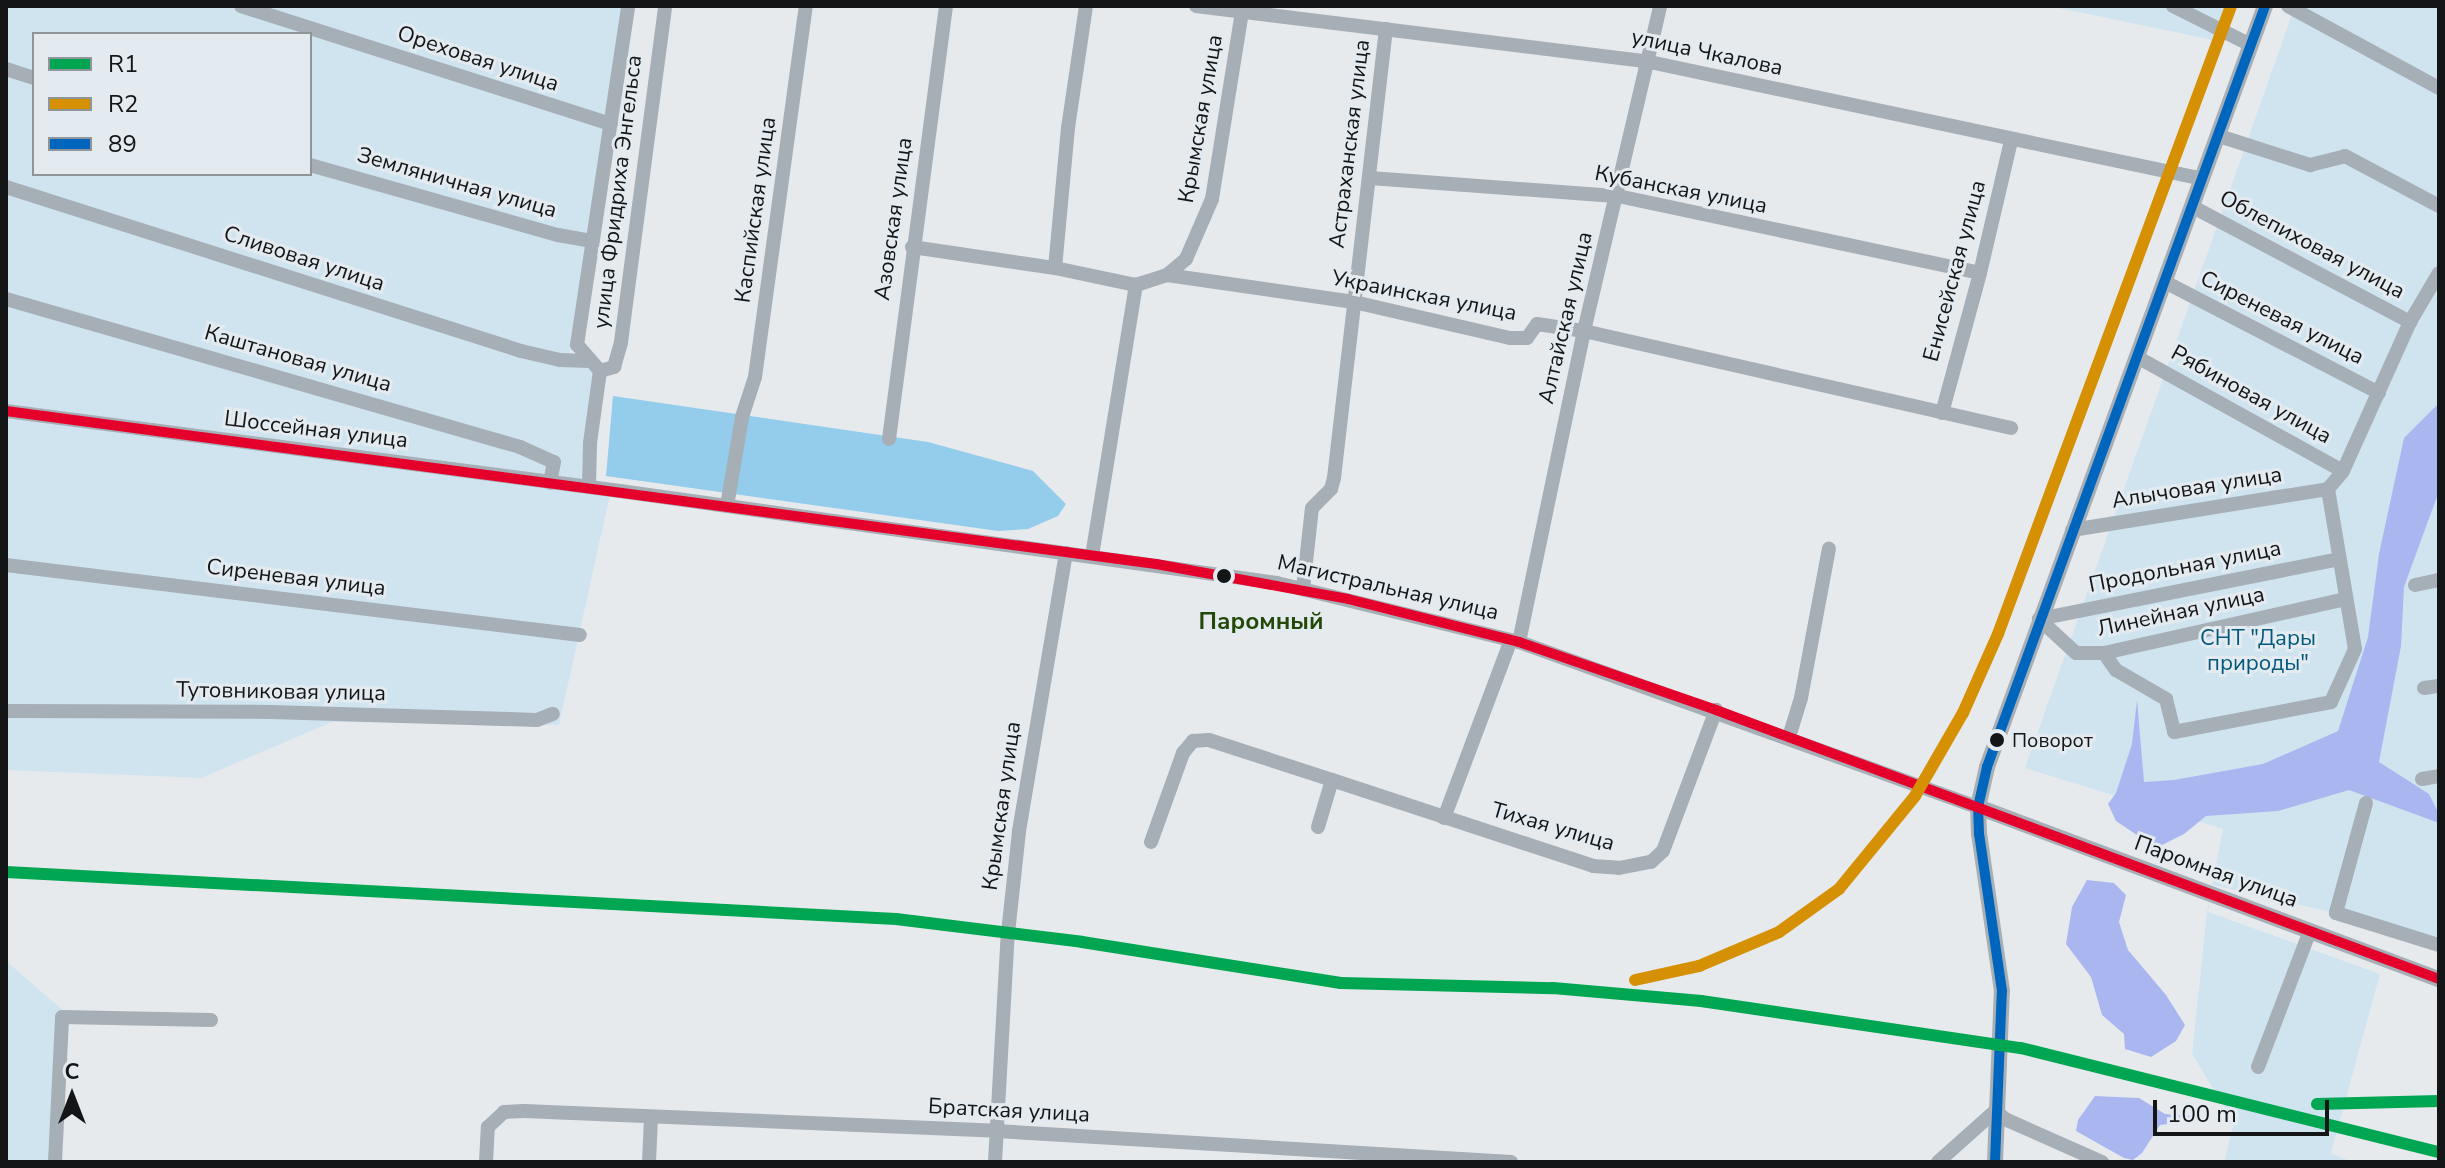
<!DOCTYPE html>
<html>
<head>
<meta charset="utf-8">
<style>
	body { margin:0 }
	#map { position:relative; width:2445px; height:1168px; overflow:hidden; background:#e7eaed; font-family:"Nunito Sans",sans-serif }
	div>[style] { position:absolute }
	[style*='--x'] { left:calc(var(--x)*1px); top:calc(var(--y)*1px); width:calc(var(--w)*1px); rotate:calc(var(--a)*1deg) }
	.green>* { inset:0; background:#d0e4f0 }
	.forest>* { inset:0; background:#93cdeb }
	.water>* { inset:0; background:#a9b6f0 }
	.minor>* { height:14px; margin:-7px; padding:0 7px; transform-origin:7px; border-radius:7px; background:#a6aeb6 }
	.tertiary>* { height:16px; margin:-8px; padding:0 8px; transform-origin:8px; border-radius:8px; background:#a6aeb6 }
	.bus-1>* { height:10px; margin:-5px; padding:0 5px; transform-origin:5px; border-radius:5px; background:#0065bd }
	.bus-2>* { height:10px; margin:-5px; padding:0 5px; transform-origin:5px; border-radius:5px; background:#e4002b }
	.rail-1>* { height:12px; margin:-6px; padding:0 6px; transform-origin:6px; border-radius:6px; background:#00a651 }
	.rail-2>* { height:12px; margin:-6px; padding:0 6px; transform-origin:6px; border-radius:6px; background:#d59003 }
	.dots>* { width:22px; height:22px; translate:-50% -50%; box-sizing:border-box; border:4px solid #e4ebf0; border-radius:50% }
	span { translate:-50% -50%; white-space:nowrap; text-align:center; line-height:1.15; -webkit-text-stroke:6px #e4ebf0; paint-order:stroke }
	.bus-label { font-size:20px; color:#131517 }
	.left { translate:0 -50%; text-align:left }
	.street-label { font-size:22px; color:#131517 }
	.park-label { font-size:22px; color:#02587b }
	.neighbourhood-label { font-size:24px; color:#234807; font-weight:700 }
	.frame { position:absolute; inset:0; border:8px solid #131517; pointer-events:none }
	.legend { position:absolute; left:32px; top:32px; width:280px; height:144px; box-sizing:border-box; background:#e4ebf0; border:2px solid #909599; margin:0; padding:10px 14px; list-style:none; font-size:24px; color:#131517 }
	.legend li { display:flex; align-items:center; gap:16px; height:40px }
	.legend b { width:40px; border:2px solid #909599 }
	.north { position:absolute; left:32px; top:1056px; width:80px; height:80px; -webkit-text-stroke:6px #e4ebf0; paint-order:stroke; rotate:0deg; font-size:22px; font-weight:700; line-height:32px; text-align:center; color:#131517 }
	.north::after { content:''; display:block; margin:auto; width:28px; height:36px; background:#131517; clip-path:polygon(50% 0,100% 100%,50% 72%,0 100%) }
	.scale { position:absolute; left:2153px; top:1100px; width:176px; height:36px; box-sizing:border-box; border:4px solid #131517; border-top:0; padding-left:10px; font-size:24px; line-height:28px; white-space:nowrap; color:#131517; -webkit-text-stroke:6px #e4ebf0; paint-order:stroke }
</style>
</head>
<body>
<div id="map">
	<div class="green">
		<i style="clip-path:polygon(evenodd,6px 6px,628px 6px,569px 357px,598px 366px,583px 484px,611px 490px,559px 725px,332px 722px,201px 778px,6px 770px,6px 6px,34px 34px,310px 34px,310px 174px,34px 174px,34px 34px)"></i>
		<i style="clip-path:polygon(2049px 6px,2230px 6px,2218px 41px)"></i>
		<i style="clip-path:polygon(2295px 6px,2439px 6px,2439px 937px,2213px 885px,2208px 912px,2380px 974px,2331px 1153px,2352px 1162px,2224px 1162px,2234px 1123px,2192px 1054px,2207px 912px,2223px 829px,2025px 768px)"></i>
		<i style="clip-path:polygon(6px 961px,67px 1014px,60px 1162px,6px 1162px)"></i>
	</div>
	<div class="forest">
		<i style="clip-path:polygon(613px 396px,928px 442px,1033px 471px,1066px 504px,1058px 516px,1028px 529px,998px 531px,606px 476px)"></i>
	</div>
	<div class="water">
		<i style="clip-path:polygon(2439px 403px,2439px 491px,2404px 587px,2401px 646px,2379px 762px,2429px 794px,2439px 814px,2439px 823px,2349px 790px,2278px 811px,2206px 816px,2184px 834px,2156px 848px,2116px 821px,2108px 804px,2116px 793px,2132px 744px,2137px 700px,2144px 782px,2174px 780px,2263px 764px,2338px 731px,2368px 637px,2379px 554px,2404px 438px)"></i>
		<i style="clip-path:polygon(2087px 880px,2114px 883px,2126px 895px,2119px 922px,2128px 950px,2166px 995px,2185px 1025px,2176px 1041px,2151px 1057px,2125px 1049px,2124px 1034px,2102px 1015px,2091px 977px,2066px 944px,2072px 907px)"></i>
		<i style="clip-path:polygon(2095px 1096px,2139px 1098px,2165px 1114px,2191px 1116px,2193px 1121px,2160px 1125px,2142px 1153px,2133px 1160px,2124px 1158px,2076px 1131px,2078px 1120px)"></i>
	</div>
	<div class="minor">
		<i style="--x:241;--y:6;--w:388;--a:17.7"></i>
		<i style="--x:1196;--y:6;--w:452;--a:7"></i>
		<i style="--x:1645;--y:61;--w:570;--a:11.94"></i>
		<i style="--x:2173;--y:6;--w:87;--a:26.6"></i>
		<i style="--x:2288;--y:6;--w:172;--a:28.5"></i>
		<i style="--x:6;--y:69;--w:29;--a:18"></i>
		<i style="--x:2219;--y:136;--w:96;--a:17.7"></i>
		<i style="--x:2310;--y:165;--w:36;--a:-14"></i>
		<i style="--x:2345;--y:156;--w:106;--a:28"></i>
		<i style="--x:310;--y:165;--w:258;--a:15.8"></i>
		<i style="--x:558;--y:235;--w:35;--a:10"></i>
		<i style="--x:1370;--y:178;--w:249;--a:4.2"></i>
		<i style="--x:1618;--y:196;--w:370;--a:12"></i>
		<i style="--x:6;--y:187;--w:540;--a:17.66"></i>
		<i style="--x:521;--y:351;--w:39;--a:13"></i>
		<i style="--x:559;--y:360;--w:31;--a:2"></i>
		<i style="--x:2193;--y:207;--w:246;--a:27.9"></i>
		<i style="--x:912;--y:247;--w:145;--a:8.4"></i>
		<i style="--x:1055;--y:268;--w:83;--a:11.9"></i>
		<i style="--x:1136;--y:285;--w:33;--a:-18"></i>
		<i style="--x:1167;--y:275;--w:189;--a:8.2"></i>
		<i style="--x:1354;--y:302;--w:160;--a:13"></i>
		<i style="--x:1510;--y:338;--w:17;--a:0"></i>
		<i style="--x:1527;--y:338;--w:17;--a:-54"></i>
		<i style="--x:1537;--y:324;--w:48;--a:8.5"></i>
		<i style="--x:1584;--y:331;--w:438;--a:12.8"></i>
		<i style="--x:1055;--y:268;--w:141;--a:-84.7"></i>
		<i style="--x:1068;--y:128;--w:123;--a:-81.6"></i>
		<i style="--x:1167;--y:275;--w:25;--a:-40"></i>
		<i style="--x:1186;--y:259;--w:65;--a:-66.6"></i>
		<i style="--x:1212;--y:199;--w:195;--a:-80.9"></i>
		<i style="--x:2165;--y:282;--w:241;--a:27.4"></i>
		<i style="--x:6;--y:299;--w:535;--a:16.06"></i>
		<i style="--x:520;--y:447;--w:37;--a:24"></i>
		<i style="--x:554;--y:462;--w:21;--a:101"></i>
		<i style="--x:2137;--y:357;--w:235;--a:29"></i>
		<i style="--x:600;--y:371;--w:15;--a:-16"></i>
		<i style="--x:614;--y:367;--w:26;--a:-74"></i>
		<i style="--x:621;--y:342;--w:339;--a:-82.5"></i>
		<i style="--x:6;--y:411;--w:619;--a:7.42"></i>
		<i style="--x:620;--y:491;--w:663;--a:7.97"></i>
		<i style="--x:1277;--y:583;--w:249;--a:13.7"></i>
		<i style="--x:1519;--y:642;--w:488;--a:19.8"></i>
		<i style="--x:1942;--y:413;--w:145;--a:-74.8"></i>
		<i style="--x:1980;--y:273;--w:136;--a:-76.8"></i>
		<i style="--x:889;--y:439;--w:437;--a:-82.5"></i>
		<i style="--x:589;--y:487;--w:44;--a:-88.7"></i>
		<i style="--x:590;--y:443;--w:73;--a:-82.1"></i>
		<i style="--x:600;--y:371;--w:35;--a:-131"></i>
		<i style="--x:577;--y:345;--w:343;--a:-81.4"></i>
		<i style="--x:727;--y:506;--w:90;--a:-80.4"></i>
		<i style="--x:742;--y:417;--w:42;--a:-72"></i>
		<i style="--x:755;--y:377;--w:374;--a:-82.2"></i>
		<i style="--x:2072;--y:530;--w:259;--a:-9.1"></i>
		<i style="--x:1092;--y:556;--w:275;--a:-80.8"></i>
		<i style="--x:6;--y:565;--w:578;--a:6.95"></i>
		<i style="--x:2415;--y:585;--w:25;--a:-12"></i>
		<i style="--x:1303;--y:589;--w:81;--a:-83.7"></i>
		<i style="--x:1312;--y:508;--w:27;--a:-45"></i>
		<i style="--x:1331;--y:489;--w:11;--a:-75"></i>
		<i style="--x:1334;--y:478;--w:452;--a:-83.4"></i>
		<i style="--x:2039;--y:619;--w:50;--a:42.6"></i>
		<i style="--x:2076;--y:653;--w:28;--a:0"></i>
		<i style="--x:2104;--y:653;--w:247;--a:-12.6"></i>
		<i style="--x:2039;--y:619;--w:306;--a:-11.3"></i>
		<i style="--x:1519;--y:642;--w:318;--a:-78.2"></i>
		<i style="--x:1584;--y:331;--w:334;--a:-76.8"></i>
		<i style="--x:2104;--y:653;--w:21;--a:55"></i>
		<i style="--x:2116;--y:670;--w:58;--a:30.1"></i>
		<i style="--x:2166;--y:699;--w:34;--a:76"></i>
		<i style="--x:2174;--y:732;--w:160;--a:-10.8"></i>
		<i style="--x:2331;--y:702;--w:58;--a:-65.6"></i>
		<i style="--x:2355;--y:649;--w:162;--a:-99.6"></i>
		<i style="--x:2328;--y:489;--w:23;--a:-50"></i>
		<i style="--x:2343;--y:471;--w:163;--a:-65.8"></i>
		<i style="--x:2410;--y:322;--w:57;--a:-59.4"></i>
		<i style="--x:2424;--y:688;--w:15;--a:-8"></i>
		<i style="--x:6;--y:711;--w:264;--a:0.2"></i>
		<i style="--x:270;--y:712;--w:267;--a:1.7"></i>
		<i style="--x:537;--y:720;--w:17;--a:-21"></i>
		<i style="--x:1789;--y:737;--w:41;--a:-72.9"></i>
		<i style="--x:1801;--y:698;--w:152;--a:-79.4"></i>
		<i style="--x:2422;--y:779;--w:17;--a:-10"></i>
		<i style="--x:2366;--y:803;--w:114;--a:105.3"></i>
		<i style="--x:2336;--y:913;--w:108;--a:17.3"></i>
		<i style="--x:1444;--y:818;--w:190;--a:-69.4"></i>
		<i style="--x:1318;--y:827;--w:49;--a:-73.4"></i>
		<i style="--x:1332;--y:780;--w:275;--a:18.2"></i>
		<i style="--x:1593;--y:866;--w:26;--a:4"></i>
		<i style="--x:1619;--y:868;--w:33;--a:-11"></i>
		<i style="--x:1651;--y:862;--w:16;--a:-43"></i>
		<i style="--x:1663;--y:851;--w:151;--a:-69.4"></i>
		<i style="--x:1151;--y:842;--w:95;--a:-70.2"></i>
		<i style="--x:1183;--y:753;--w:16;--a:-50"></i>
		<i style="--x:1193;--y:741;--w:16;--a:-4"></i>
		<i style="--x:1209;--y:740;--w:129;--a:18"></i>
		<i style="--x:2258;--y:1067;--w:146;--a:-69.1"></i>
		<i style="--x:55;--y:1162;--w:145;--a:-87.2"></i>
		<i style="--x:62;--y:1017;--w:149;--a:1.2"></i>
		<i style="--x:486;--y:1162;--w:35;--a:-87"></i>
		<i style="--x:488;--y:1127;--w:22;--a:-43"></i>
		<i style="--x:504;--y:1112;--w:20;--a:-3"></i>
		<i style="--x:524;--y:1111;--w:473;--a:2.4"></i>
		<i style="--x:997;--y:1131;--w:515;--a:3.45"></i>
		<i style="--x:649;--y:1162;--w:44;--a:-87.4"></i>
		<i style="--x:995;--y:1162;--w:229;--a:-86.8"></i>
		<i style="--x:1008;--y:933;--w:103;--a:-83.8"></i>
		<i style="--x:1019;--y:831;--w:282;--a:-80.4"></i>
		<i style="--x:1938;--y:1162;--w:76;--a:-41.8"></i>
		<i style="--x:1995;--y:1111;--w:15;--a:37"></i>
		<i style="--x:2007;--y:1120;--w:104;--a:23.9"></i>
	</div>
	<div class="tertiary">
		<i style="--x:1978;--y:807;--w:492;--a:20.5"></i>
		<i style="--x:1995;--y:1162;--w:171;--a:-87.7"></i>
		<i style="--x:2002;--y:991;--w:159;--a:-98.3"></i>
		<i style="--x:1979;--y:834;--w:27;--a:-92"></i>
		<i style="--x:1978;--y:807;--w:41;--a:-77.3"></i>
		<i style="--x:1987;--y:767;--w:810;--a:-69.93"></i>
	</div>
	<div class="bus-1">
		<i style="--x:1995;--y:1162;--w:171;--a:-87.7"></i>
		<i style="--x:2002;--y:991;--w:159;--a:-98.3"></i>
		<i style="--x:1979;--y:834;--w:27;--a:-92"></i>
		<i style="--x:1978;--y:807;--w:41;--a:-77.3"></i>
		<i style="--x:1987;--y:767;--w:810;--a:-69.93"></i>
	</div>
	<div class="bus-2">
		<i style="--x:6;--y:411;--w:1160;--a:7.58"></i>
		<i style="--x:1156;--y:564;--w:195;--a:10.3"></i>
		<i style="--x:1348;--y:599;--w:176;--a:14.1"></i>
		<i style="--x:1519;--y:642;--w:208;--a:19"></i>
		<i style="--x:1716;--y:710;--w:771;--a:20.41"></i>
	</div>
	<div class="rail-1">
		<i style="--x:6;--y:872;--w:891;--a:3.02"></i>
		<i style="--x:896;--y:919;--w:187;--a:7"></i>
		<i style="--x:1082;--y:942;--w:262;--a:9"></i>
		<i style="--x:1341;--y:983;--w:212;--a:1.4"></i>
		<i style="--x:1553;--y:988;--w:149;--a:5"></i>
		<i style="--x:1701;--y:1001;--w:323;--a:8.4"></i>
		<i style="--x:2021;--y:1048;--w:431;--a:14"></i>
		<i style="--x:2317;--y:1104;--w:122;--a:-1.4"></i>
	</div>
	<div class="rail-2">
		<i style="--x:1635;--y:980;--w:66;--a:-12.3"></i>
		<i style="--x:1699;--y:966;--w:87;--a:-23"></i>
		<i style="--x:1779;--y:932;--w:74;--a:-35.6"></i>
		<i style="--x:1839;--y:889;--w:120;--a:-50.7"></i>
		<i style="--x:1915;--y:796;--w:96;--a:-60"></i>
		<i style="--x:1963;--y:713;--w:86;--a:-66.1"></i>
		<i style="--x:1998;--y:634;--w:670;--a:-69.64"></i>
	</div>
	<div class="dots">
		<i style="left:1224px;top:576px;background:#131517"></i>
		<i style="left:1997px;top:740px;background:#131517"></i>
	</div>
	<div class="bus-label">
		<span class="left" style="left:2012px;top:740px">Поворот</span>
	</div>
	<div class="street-label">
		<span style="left:1707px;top:53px;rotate:12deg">улица Чкалова</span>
		<span style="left:478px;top:59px;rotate:18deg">Ореховая улица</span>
		<span style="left:1201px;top:119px;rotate:-80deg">Крымская улица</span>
		<span style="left:1350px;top:144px;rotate:-83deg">Астраханская улица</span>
		<span style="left:457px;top:183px;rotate:16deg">Земляничная улица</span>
		<span style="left:1681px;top:190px;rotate:11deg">Кубанская улица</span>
		<span style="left:618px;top:192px;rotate:-83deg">улица Фридриха Энгельса</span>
		<span style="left:756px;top:210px;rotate:-82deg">Каспийская улица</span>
		<span style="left:894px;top:219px;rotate:-82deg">Азовская улица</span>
		<span style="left:2312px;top:245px;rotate:28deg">Облепиховая улица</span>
		<span style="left:304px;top:259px;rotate:18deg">Сливовая улица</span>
		<span style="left:1955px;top:271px;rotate:-75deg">Енисейская улица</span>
		<span style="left:1424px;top:296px;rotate:11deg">Украинская улица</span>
		<span style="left:1566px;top:318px;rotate:-77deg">Алтайская улица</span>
		<span style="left:2282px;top:318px;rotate:27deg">Сиреневая улица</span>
		<span style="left:298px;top:359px;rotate:16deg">Каштановая улица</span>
		<span style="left:2251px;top:395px;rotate:29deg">Рябиновая улица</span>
		<span style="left:316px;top:430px;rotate:7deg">Шоссейная улица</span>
		<span style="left:2197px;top:488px;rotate:-9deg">Алычовая улица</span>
		<span style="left:2185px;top:567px;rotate:-11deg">Продольная улица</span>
		<span style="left:296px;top:578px;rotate:7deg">Сиреневая улица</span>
		<span style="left:1388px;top:588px;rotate:13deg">Магистральная улица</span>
		<span style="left:2181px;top:612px;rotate:-12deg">Линейная улица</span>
		<span style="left:281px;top:692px;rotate:1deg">Тутовниковая улица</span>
		<span style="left:1002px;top:806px;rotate:-82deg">Крымская улица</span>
		<span style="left:1553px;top:827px;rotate:16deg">Тихая улица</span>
		<span style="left:2216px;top:872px;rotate:20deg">Паромная улица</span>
		<span style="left:1009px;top:1111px;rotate:3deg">Братская улица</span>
	</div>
	<div class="park-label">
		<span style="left:2258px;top:651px">СНТ "Дары<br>природы"</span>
	</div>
	<div class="neighbourhood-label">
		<span style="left:1261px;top:622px">Паромный</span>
	</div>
	<div class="frame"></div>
	<ul class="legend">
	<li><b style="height:10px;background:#00a651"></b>R1</li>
	<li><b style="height:10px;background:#d59003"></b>R2</li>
	<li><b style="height:10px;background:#0065bd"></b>89</li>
	</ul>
	<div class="north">С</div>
	<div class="scale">100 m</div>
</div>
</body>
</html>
